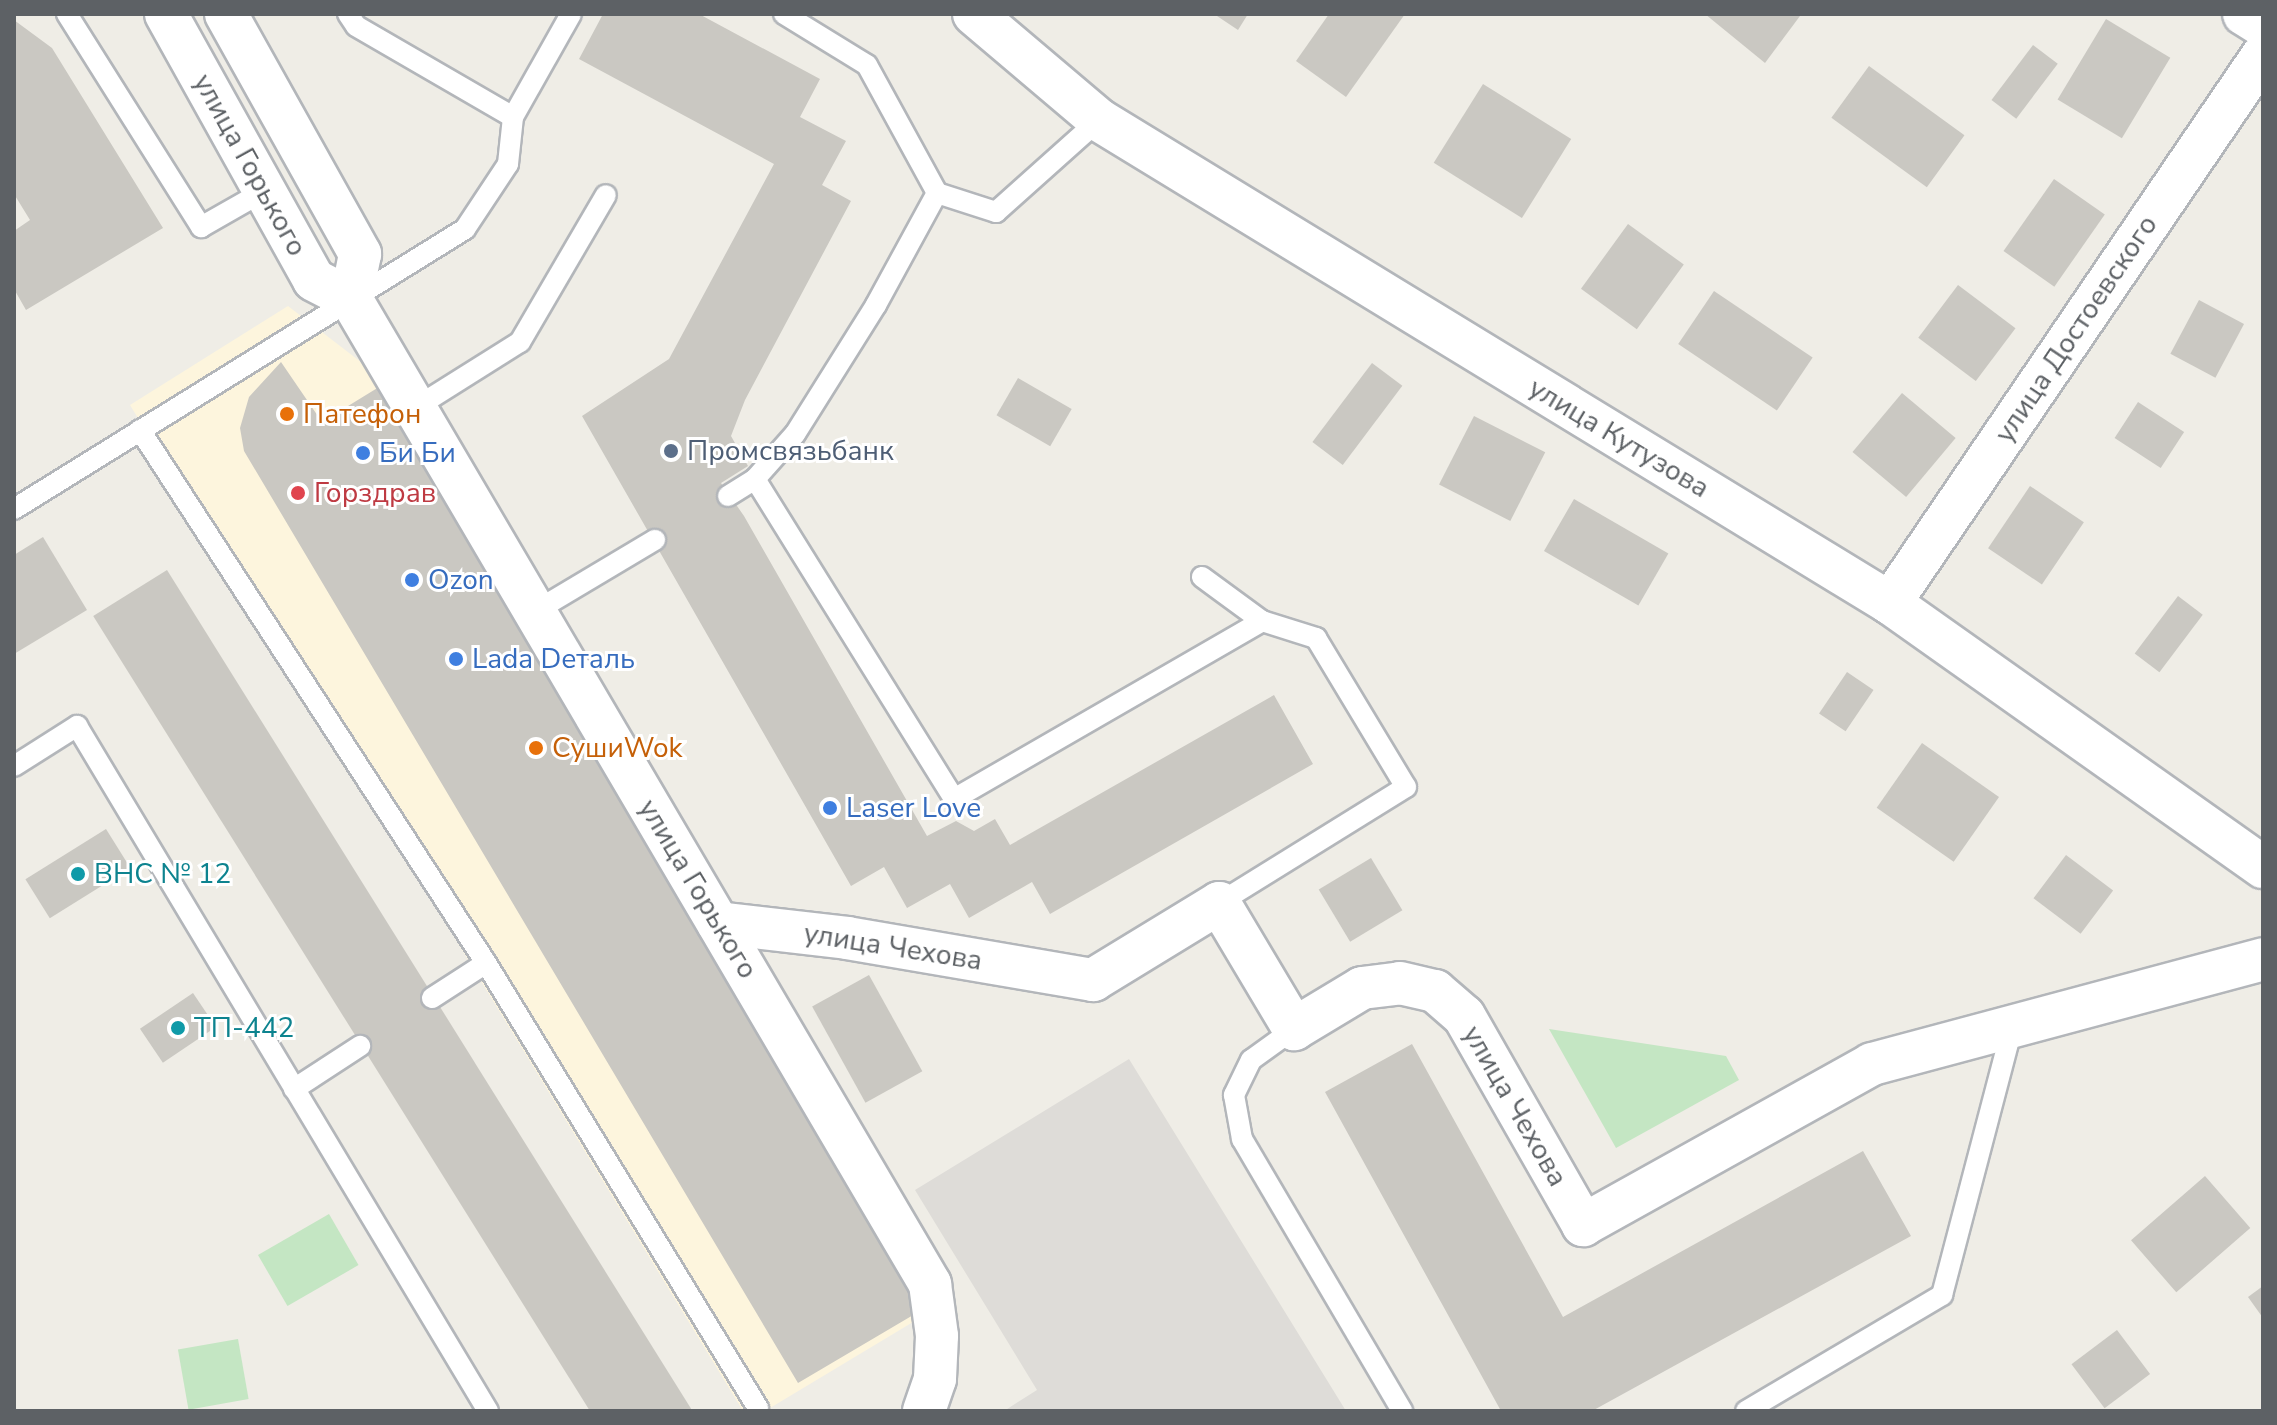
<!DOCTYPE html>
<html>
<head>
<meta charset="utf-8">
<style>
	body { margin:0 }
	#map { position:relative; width:2277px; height:1425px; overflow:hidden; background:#efede6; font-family:"Nunito Sans",sans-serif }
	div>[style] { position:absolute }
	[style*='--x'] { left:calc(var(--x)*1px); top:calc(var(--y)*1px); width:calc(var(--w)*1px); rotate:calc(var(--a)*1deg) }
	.commercial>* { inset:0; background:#fdf5dd }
	.industrial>* { inset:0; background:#dedcd8 }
	.green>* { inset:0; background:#c4e6c3; transform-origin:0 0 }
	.building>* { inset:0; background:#cac8c2; transform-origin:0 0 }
	.roads { filter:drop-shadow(2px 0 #b3b6ba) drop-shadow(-2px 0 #b3b6ba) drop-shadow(0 2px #b3b6ba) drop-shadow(0 -2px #b3b6ba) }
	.service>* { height:20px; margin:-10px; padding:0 10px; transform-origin:10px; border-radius:10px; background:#fff }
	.minor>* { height:42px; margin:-21px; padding:0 21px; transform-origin:21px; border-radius:21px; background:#fff }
	.dots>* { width:22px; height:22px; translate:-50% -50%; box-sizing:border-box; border:4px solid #fff; border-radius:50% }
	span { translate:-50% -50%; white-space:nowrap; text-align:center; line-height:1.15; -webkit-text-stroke:6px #fff; paint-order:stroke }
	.street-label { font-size:28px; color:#5d6165 }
	.food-label { font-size:28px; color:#c56008 }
	.left { translate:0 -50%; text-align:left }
	.service-label { font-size:28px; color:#4e5e75 }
	.shop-label { font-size:28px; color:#366cbe }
	.health-label { font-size:28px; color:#be3a42 }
	.culture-label { font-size:28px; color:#0d838f }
	.frame { position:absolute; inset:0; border:16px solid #5d6165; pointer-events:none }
</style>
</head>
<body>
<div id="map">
	<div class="commercial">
		<i style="clip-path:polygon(288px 306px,383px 379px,928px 1313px,765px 1411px,743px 1411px,130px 405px)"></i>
	</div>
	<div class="industrial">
		<i style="clip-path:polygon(1129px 1059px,1346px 1411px,1004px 1411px,1037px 1390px,915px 1190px)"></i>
	</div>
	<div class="green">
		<i style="clip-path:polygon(1549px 1029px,1726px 1056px,1739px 1080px,1616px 1148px)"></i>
		<i style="left:329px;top:1214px;width:59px;height:82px;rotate:60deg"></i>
		<i style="left:238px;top:1339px;width:61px;height:61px;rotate:80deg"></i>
	</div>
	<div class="building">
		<i style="clip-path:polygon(603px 14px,699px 14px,820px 79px,800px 117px,846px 141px,822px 185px,851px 201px,745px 400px,731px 436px,748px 466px,721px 483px,744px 516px,927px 836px,956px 821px,974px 831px,995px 819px,1010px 845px,1274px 695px,1313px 764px,1050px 914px,1032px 882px,969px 918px,950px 884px,907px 908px,884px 867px,851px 886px,582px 416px,669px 359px,774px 164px,579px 59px)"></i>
		<i style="clip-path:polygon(1214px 14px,1248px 14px,1238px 30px)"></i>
		<i style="clip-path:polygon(1329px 14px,1405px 14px,1346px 97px,1296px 61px)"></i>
		<i style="clip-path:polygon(1705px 14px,1797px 14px,1800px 16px,1765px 63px)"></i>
		<i style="left:2106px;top:19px;width:75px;height:94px;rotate:31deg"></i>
		<i style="clip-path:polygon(14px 20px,52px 48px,163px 228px,26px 310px,14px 289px,14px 231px,30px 220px,14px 194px)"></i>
		<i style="left:2033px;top:45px;width:31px;height:69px;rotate:37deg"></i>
		<i style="left:1869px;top:66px;width:118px;height:64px;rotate:36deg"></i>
		<i style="left:1483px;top:84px;width:104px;height:93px;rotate:32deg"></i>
		<i style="left:2054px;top:179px;width:62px;height:88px;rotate:35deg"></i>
		<i style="left:1628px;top:224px;width:69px;height:80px;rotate:36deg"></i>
		<i style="left:1958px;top:285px;width:72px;height:66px;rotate:37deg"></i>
		<i style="left:1714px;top:291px;width:119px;height:64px;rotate:34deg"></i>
		<i style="left:2199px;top:300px;width:51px;height:61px;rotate:28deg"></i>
		<i style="clip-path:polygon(281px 362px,322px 422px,379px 387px,920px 1311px,798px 1383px,244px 451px,240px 428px,249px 397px)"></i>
		<i style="left:1372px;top:363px;width:38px;height:99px;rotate:37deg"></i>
		<i style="left:1018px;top:378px;width:62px;height:43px;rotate:30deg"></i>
		<i style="left:1902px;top:393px;width:70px;height:77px;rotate:40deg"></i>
		<i style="left:2138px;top:402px;width:55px;height:43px;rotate:33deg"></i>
		<i style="left:1474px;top:416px;width:80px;height:77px;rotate:27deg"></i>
		<i style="left:2030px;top:486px;width:65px;height:75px;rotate:34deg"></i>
		<i style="left:1574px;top:499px;width:109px;height:60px;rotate:30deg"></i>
		<i style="clip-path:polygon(43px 537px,87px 610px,14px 654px,14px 555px)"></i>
		<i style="left:167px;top:570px;width:989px;height:87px;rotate:58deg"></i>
		<i style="left:2178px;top:596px;width:31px;height:72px;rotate:37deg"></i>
		<i style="left:1847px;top:672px;width:32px;height:50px;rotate:34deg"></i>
		<i style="left:1922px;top:743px;width:94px;height:79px;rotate:35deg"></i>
		<i style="left:106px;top:829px;width:46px;height:95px;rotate:58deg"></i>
		<i style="left:2066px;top:855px;width:59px;height:54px;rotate:37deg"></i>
		<i style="left:1371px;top:858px;width:61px;height:61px;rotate:59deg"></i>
		<i style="left:869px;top:975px;width:110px;height:65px;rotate:61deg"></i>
		<i style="left:193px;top:993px;width:41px;height:64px;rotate:56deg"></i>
		<i style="clip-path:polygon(1412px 1044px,1563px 1317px,1863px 1151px,1911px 1236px,1592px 1411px,1501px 1411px,1325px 1092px)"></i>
		<i style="left:2205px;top:1176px;width:69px;height:98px;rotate:49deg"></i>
		<i style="clip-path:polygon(2263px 1286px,2263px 1318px,2248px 1297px)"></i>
		<i style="left:2117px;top:1330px;width:55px;height:57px;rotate:53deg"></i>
	</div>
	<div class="roads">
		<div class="service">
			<i style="--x:67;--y:14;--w:252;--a:57.8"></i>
			<i style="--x:201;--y:227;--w:73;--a:-29.7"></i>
			<i style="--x:348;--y:14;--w:14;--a:56"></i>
			<i style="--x:356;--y:26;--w:181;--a:30.1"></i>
			<i style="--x:784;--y:14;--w:97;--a:31.6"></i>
			<i style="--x:867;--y:65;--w:146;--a:61.3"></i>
			<i style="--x:937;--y:193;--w:128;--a:118.6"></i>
			<i style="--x:876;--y:305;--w:152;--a:122.1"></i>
			<i style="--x:795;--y:434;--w:60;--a:131.6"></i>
			<i style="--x:755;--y:479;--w:377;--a:58.1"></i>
			<i style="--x:954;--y:799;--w:356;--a:-30"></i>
			<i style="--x:1262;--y:621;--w:57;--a:17.5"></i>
			<i style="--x:1316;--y:638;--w:174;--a:58.9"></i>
			<i style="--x:1406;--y:787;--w:220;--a:148.2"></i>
			<i style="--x:937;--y:193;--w:62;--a:17.9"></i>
			<i style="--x:996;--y:212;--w:138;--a:-41.8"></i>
			<i style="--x:415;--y:408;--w:124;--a:-32.2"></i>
			<i style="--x:520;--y:342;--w:170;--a:-59.7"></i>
			<i style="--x:140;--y:430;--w:635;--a:57.01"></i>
			<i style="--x:486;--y:963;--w:522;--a:58.57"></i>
			<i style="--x:728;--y:496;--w:32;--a:-32"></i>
			<i style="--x:14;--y:509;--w:531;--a:-31.83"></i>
			<i style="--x:465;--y:229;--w:78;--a:-56.5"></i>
			<i style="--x:508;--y:164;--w:47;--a:-83.9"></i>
			<i style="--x:513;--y:117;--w:118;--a:-60.6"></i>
			<i style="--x:1202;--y:577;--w:74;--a:36.3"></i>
			<i style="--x:534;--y:612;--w:141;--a:-30.8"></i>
			<i style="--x:14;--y:766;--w:75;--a:-32.4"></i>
			<i style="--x:77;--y:726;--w:799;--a:59.04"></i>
			<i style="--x:432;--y:998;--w:64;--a:-32.9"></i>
			<i style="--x:1294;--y:1029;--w:53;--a:144.2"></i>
			<i style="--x:1251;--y:1060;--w:39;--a:116"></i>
			<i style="--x:1234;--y:1095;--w:45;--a:79.7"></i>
			<i style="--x:1242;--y:1139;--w:316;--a:59.5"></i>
			<i style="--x:294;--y:1089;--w:79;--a:-33.1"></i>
			<i style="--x:1746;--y:1411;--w:228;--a:-30.6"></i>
			<i style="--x:1942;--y:1295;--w:280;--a:-75.3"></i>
		</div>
		<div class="minor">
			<i style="--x:166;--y:14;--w:304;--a:60.9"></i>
			<i style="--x:314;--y:280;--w:42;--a:27.2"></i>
			<i style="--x:351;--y:299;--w:1143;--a:59.55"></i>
			<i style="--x:930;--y:1284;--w:52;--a:82.3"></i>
			<i style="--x:937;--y:1336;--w:43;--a:92.7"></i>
			<i style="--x:935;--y:1379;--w:34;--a:109"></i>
			<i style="--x:226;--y:14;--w:275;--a:60.8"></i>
			<i style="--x:360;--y:254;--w:46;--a:101.3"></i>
			<i style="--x:974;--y:14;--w:164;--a:40.3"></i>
			<i style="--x:1099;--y:120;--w:927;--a:31.41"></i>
			<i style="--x:1890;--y:603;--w:457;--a:35.3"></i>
			<i style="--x:2244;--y:14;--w:22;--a:32"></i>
			<i style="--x:1890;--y:603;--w:663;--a:-55.76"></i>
			<i style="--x:718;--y:923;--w:130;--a:6.6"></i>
			<i style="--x:847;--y:938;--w:250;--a:9.7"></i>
			<i style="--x:1093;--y:980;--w:148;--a:-31.4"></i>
			<i style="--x:1219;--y:903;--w:147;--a:59.2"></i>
			<i style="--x:1294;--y:1029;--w:79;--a:-31.1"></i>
			<i style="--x:1362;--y:988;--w:38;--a:-7"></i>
			<i style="--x:1400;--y:983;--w:36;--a:13"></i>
			<i style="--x:1435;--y:991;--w:38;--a:41"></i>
			<i style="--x:1464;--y:1016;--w:241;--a:60.3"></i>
			<i style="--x:1583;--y:1225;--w:331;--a:-29.1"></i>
			<i style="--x:1872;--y:1064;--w:405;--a:-15"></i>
		</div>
	</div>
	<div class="dots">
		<i style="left:287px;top:414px;background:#e8710a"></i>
		<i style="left:671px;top:451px;background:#5c6f8a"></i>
		<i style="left:363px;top:453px;background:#3f7fe0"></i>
		<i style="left:298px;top:493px;background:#e0444e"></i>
		<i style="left:412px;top:580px;background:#3f7fe0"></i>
		<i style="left:456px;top:659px;background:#3f7fe0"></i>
		<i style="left:536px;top:748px;background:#e8710a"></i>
		<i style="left:830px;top:808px;background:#3f7fe0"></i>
		<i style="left:78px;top:874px;background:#0f9aa8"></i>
		<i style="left:178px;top:1028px;background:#0f9aa8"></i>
	</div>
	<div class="street-label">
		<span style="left:250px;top:165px;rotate:61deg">улица Горького</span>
		<span style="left:2076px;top:329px;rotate:-56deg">улица Достоевского</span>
		<span style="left:1619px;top:438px;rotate:31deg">улица Кутузова</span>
		<span style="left:698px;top:889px;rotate:59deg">улица Горького</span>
		<span style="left:893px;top:947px;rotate:9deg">улица Чехова</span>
		<span style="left:1515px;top:1106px;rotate:60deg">улица Чехова</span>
	</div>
	<div class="food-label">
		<span class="left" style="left:303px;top:414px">Патефон</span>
		<span class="left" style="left:552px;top:748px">СушиWok</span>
	</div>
	<div class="service-label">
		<span class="left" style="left:687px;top:451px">Промсвязьбанк</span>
	</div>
	<div class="shop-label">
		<span class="left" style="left:379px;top:453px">Би Би</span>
		<span class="left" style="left:428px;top:580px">Ozon</span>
		<span class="left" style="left:472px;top:659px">Lada Dеталь</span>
		<span class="left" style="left:846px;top:808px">Laser Love</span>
	</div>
	<div class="health-label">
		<span class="left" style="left:314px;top:493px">Горздрав</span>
	</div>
	<div class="culture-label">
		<span class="left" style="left:94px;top:874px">ВНС № 12</span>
		<span class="left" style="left:194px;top:1028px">ТП-442</span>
	</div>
	<div class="frame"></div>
</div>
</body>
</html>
